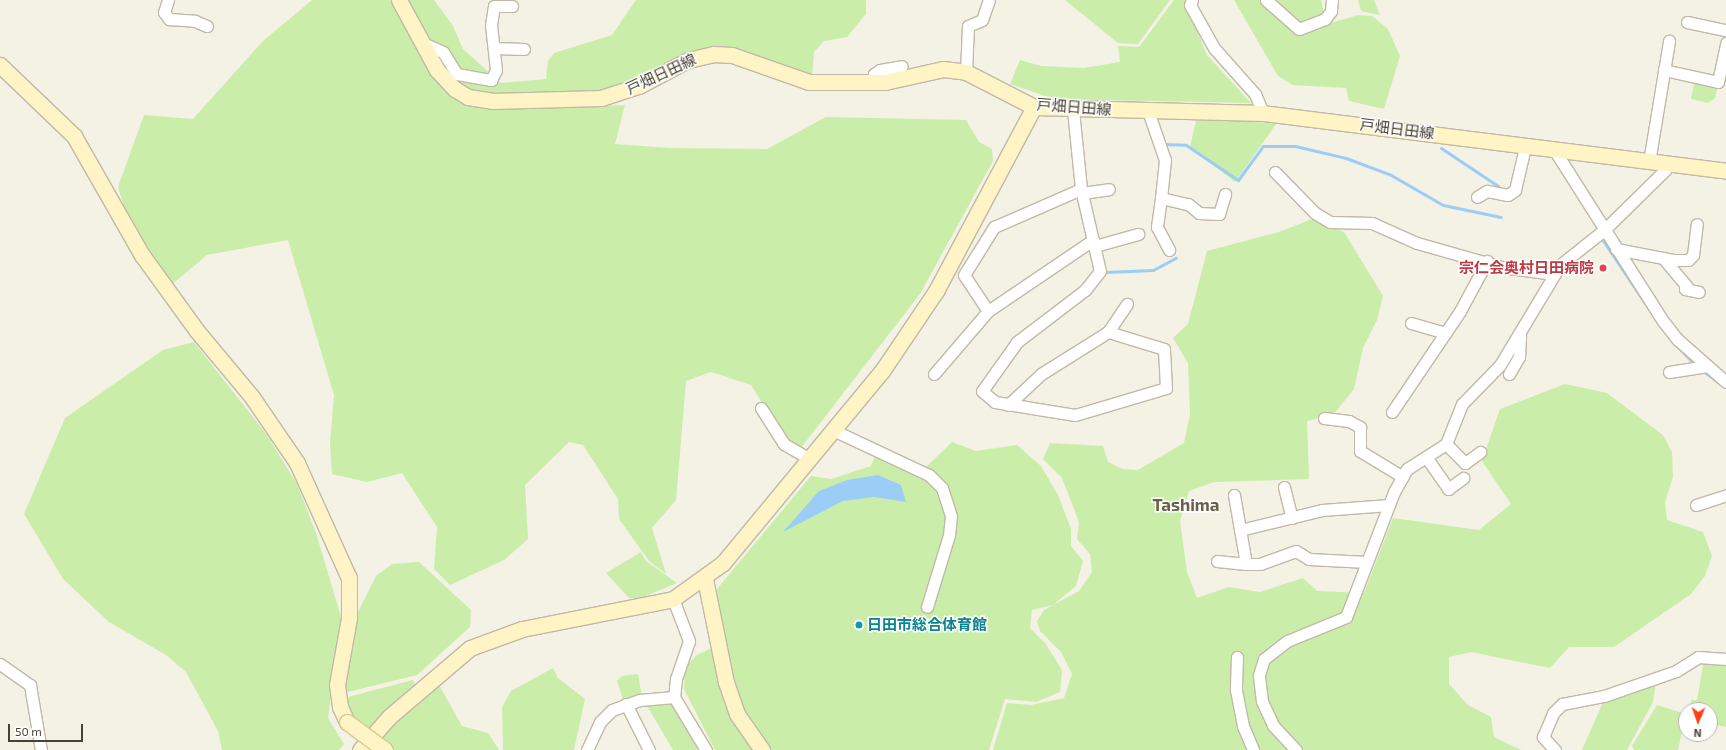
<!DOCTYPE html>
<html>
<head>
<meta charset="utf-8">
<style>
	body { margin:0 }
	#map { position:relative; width:1726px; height:750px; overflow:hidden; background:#f4f1e5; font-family:"Exo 2","Noto Sans JP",sans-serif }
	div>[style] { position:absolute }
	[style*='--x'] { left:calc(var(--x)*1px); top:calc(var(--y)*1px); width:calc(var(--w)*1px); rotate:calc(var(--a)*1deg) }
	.green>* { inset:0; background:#cbedaa }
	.water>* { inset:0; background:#9ccdf7 }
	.stream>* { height:3px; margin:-1.5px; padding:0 1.5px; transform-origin:1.5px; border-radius:1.5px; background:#9ccdf7 }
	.roads { filter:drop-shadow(1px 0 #c1b9a7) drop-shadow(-1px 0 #c1b9a7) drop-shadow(0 1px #c1b9a7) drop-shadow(0 -1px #c1b9a7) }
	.street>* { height:11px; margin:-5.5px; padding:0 5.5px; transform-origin:5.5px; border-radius:5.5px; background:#fff }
	.secondary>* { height:15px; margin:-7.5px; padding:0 7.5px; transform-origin:7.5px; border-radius:7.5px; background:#fff4c5 }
	.bridges { filter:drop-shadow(1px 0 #d8ca91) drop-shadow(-1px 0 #d8ca91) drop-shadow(0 1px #d8ca91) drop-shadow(0 -1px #d8ca91) }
	.secondary-bridge>* { height:15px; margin:-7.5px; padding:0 7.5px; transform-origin:7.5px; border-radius:7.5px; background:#fff4c5 }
	.dots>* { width:11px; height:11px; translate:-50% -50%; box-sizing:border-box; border:2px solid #fff; border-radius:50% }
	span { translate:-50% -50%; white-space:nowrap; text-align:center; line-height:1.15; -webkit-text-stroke:3px #fff; paint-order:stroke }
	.street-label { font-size:15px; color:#484134 }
	.health-label { font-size:15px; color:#be3a42; font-weight:700 }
	.right { translate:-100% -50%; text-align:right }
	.culture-label { font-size:15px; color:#0d838f; font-weight:700 }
	.left { translate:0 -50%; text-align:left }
	.quarter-label { font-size:17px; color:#6c604a; font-weight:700 }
	.north { position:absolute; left:1678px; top:702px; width:40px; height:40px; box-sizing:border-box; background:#fff; border:1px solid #b6b3ae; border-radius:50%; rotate:182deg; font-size:11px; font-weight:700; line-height:16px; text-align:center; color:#484134 }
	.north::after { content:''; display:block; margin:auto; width:14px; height:18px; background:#ff4312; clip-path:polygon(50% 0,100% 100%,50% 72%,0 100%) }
	.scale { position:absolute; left:8px; top:724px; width:75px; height:18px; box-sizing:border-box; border:2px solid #484134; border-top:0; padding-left:5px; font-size:12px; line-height:14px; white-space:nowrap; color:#484134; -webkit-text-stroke:3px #fff; paint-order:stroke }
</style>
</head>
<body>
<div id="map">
	<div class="green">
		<i style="clip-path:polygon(312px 0,434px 0,453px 26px,463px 49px,501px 83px,546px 79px,548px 61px,554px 53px,612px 35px,636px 0,866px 0,866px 14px,847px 37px,824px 41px,814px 52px,812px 77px,776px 78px,728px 63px,699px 64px,659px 84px,613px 100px,523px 103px,528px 108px,625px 105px,615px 144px,669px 148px,767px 149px,826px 117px,966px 120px,979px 142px,992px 149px,993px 161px,920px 294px,800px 449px,785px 440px,751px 385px,711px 372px,686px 381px,676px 500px,652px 528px,666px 574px,649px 561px,619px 519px,618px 499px,583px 445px,569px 442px,525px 485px,528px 539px,504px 560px,450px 585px,434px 569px,437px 527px,402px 473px,367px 482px,332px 474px,330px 443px,334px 395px,288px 240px,207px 255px,170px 286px,129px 223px,118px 187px,144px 115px,193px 119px,263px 41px)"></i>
		<i style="clip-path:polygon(1065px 0,1170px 0,1138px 44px,1118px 43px)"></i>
		<i style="clip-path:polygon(1174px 0,1185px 0,1207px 55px,1251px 103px,1054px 99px,1010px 84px,1020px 60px,1041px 66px,1084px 68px,1120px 62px,1118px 46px,1139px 47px)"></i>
		<i style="clip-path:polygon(1234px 0,1321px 0,1324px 14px,1301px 32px,1358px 15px,1372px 16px,1388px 29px,1400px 56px,1384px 109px,1349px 101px,1346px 88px,1293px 85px,1278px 76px)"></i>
		<i style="clip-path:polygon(1358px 0,1374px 0,1380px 15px,1361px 11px)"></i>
		<i style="clip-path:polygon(1695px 79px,1718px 85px,1715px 98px,1708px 103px,1691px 99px)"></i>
		<i style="clip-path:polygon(1196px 121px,1245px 121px,1276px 124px,1235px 182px,1190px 147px)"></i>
		<i style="clip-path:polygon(1312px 219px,1344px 232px,1383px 296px,1377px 320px,1363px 348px,1354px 389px,1334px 414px,1307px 421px,1309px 479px,1214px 482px,1189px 491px,1180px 521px,1187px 572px,1197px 598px,1229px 587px,1260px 592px,1303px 578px,1317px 591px,1364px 593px,1393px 518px,1479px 530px,1511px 504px,1482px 461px,1500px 409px,1565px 384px,1607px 393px,1663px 435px,1672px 452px,1673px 477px,1665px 502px,1667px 520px,1703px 532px,1712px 556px,1705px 576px,1691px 594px,1614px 647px,1569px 647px,1550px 668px,1471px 652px,1449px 657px,1449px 684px,1468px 705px,1491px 717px,1494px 737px,1521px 750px,993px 750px,1007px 703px,1031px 705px,1064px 698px,1072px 674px,1061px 652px,1040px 631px,1037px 621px,1044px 610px,1079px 591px,1092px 572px,1090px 554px,1077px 539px,1079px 522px,1062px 478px,1043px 459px,1050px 443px,1103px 446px,1108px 462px,1122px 469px,1138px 470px,1184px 443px,1190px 414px,1188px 363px,1173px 338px,1188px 324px,1207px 251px,1279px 232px)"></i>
		<i style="clip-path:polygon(194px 342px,267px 435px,297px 484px,316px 533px,342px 620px,328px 718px,344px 744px,339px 750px,222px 750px,218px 731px,186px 672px,166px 655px,109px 622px,63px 579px,24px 514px,65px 418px,163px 350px)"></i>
		<i style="clip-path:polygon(952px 442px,976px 451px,1017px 445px,1041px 466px,1058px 495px,1071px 529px,1071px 546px,1083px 561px,1076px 586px,1053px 605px,1032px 610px,1030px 628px,1045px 643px,1062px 670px,1060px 692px,1036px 702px,1005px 699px,989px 750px,715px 750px,684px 689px,685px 667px,697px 655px,720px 644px,717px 589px,811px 476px,831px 479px,871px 466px,878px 448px,926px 467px)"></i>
		<i style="clip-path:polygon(641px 552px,646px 561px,677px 583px,641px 598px,629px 598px,606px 573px)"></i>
		<i style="clip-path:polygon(419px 562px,471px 610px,470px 627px,417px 675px,344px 693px,354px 620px,376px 576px,392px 564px)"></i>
		<i style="clip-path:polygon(1704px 660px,1726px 664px,1726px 727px,1710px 724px,1710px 710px,1690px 710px,1691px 700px,1697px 700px)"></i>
		<i style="clip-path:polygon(553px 668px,558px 678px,585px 699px,574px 750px,503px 750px,502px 707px,511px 691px)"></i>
		<i style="clip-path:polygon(638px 674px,642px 697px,623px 699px,617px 681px,622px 676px)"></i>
		<i style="clip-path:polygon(413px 680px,416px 687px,368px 731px,351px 718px,344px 698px)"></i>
		<i style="clip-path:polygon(1656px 682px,1653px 702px,1627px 750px,1582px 750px,1604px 700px)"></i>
		<i style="clip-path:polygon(439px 685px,462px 726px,488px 733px,499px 750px,391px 750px,376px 738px,394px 717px)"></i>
		<i style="clip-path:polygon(674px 701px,700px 746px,696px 750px,673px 750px,646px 704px)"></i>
		<i style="clip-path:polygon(1657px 705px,1686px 714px,1678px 750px,1634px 750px,1632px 746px)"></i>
	</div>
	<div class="water">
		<i style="clip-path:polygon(878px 475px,901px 485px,906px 502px,874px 497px,843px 501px,783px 532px,819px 491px,847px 480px)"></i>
	</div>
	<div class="stream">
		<i style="--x:1162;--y:144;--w:24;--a:2"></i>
		<i style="--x:1186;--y:145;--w:63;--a:33.9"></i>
		<i style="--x:1238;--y:180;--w:42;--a:-53.7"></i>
		<i style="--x:1263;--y:146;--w:32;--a:0"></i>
		<i style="--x:1295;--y:146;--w:52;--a:13.2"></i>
		<i style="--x:1346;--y:158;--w:48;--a:20.7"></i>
		<i style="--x:1391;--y:175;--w:60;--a:30"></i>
		<i style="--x:1443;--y:205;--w:59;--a:11.7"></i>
		<i style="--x:1441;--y:148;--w:69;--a:33.7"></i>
		<i style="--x:1602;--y:239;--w:88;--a:56.1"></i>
		<i style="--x:1105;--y:272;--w:48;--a:-2.4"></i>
		<i style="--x:1153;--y:270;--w:26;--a:-28"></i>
		<i style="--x:1675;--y:344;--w:30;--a:46"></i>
		<i style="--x:1702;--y:370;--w:20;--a:37"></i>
	</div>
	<div class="roads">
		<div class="street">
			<i style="--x:168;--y:0;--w:13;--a:108"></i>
			<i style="--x:164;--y:12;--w:9;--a:54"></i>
			<i style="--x:169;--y:19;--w:26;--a:4"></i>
			<i style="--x:195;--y:21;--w:13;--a:23"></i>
			<i style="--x:1192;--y:0;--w:5;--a:112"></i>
			<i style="--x:1190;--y:5;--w:49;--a:60.8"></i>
			<i style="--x:1214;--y:48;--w:62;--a:48.3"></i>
			<i style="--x:1255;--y:94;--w:21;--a:67"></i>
			<i style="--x:1266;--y:0;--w:44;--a:41.3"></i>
			<i style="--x:1299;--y:29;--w:28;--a:-21"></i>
			<i style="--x:1325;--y:19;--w:10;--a:-53"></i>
			<i style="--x:1331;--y:11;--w:11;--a:-85"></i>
			<i style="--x:1687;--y:22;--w:40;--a:12"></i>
			<i style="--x:423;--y:43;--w:22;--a:24"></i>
			<i style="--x:443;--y:52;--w:26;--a:58"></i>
			<i style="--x:457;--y:74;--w:35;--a:10"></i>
			<i style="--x:491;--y:80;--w:11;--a:-63"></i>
			<i style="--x:496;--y:70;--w:45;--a:-96.3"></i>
			<i style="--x:491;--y:25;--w:19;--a:-81"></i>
			<i style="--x:494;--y:6;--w:18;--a:0"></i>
			<i style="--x:494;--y:48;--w:30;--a:2"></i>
			<i style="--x:1664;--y:70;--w:55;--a:12.5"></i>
			<i style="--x:1718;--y:82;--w:40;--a:-78"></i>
			<i style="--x:966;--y:72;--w:46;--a:-87.5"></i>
			<i style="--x:968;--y:26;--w:15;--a:-23"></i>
			<i style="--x:982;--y:20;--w:21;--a:-71"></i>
			<i style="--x:874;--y:83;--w:9;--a:-90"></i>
			<i style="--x:874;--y:74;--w:7;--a:-34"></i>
			<i style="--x:880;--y:70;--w:22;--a:-10"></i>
			<i style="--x:1073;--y:110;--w:79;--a:84.2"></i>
			<i style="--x:1081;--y:189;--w:84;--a:77"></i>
			<i style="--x:1100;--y:271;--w:24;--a:128"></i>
			<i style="--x:1085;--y:290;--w:86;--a:142.6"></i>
			<i style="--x:1017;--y:342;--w:60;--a:125.5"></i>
			<i style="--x:982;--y:391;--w:17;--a:40"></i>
			<i style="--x:995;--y:402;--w:81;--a:9.2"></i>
			<i style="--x:1075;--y:415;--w:95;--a:-16.5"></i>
			<i style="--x:1166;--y:388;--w:39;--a:-93"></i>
			<i style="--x:1164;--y:349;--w:59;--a:-163.1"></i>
			<i style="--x:1148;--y:111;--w:52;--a:70.9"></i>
			<i style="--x:1165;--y:160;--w:38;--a:96"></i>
			<i style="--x:1161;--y:198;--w:28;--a:13"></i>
			<i style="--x:1188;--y:204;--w:14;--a:39"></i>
			<i style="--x:1199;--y:213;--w:20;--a:3"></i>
			<i style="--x:1219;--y:214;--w:21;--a:-73"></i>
			<i style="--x:1555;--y:151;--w:201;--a:57.6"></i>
			<i style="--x:1663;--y:321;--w:23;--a:52"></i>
			<i style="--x:1677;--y:339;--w:65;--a:41.3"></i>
			<i style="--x:1649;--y:162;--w:123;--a:-80.6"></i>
			<i style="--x:1275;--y:172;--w:57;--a:45.7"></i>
			<i style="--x:1315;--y:213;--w:17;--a:31"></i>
			<i style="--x:1330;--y:222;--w:42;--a:1.4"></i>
			<i style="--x:1372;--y:223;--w:49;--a:24"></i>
			<i style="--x:1417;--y:243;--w:87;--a:15.9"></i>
			<i style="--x:1501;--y:267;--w:54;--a:7.4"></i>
			<i style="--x:1082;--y:193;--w:27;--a:-8"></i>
			<i style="--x:1477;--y:197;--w:12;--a:-31"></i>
			<i style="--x:1487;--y:191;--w:21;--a:11"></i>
			<i style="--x:1508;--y:195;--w:9;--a:-36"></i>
			<i style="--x:1515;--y:190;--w:44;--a:-76.9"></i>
			<i style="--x:1161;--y:198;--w:29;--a:98"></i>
			<i style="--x:1157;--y:227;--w:26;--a:62"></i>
			<i style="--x:1095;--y:246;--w:45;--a:-15.6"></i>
			<i style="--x:1616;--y:249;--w:58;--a:10.9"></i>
			<i style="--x:1673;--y:260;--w:15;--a:0"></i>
			<i style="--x:1688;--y:260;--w:7;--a:-45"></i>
			<i style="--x:1693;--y:255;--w:31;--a:-83"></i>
			<i style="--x:1663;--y:258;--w:35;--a:50"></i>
			<i style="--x:1686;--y:285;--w:4;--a:104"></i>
			<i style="--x:1685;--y:289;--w:14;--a:12"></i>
			<i style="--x:988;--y:311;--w:43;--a:-123.7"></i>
			<i style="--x:964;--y:275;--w:57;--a:-58"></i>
			<i style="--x:994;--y:227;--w:95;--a:-23.6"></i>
			<i style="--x:1411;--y:323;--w:36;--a:16"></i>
			<i style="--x:1669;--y:372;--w:37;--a:-9"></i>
			<i style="--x:934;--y:374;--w:83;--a:-49.4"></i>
			<i style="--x:988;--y:311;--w:127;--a:-34.1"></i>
			<i style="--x:1509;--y:374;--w:20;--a:-60"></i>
			<i style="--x:1519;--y:357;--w:22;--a:-87"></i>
			<i style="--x:1008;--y:405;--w:45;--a:-43.2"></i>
			<i style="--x:1041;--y:374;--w:79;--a:-32.1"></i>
			<i style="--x:1108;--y:332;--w:34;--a:-56"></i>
			<i style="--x:761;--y:408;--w:43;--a:57.4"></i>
			<i style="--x:784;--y:444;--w:30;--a:30"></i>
			<i style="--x:1392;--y:412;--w:122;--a:-56"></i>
			<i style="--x:1460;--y:311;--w:57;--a:-61.6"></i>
			<i style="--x:1324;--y:418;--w:25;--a:7"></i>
			<i style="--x:1349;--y:421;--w:13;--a:29"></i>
			<i style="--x:1360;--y:427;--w:24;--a:90"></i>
			<i style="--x:1360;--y:451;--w:50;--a:31.2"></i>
			<i style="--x:835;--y:431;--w:104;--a:25.1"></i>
			<i style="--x:929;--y:475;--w:18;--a:45"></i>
			<i style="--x:942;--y:488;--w:29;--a:72"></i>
			<i style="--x:951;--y:516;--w:19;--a:96"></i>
			<i style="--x:949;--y:535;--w:75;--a:107"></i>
			<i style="--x:1446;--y:444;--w:27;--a:45"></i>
			<i style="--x:1465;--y:463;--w:19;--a:-36"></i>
			<i style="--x:1426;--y:457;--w:39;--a:55"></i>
			<i style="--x:1448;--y:489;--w:19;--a:-36"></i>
			<i style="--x:1284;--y:487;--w:32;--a:76"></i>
			<i style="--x:1234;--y:495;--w:70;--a:80.1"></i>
			<i style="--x:1246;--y:564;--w:14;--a:0"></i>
			<i style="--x:1260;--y:564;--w:38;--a:-20"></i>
			<i style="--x:1296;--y:551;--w:15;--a:32"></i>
			<i style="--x:1309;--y:559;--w:58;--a:3"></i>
			<i style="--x:1696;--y:505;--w:32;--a:-18"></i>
			<i style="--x:1240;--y:530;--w:84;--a:-13.7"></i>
			<i style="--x:1322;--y:510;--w:67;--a:-4.3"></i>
			<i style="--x:1217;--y:561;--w:29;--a:6"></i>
			<i style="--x:673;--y:599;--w:45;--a:69.1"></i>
			<i style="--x:689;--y:641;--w:40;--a:108.9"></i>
			<i style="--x:676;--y:679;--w:18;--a:96"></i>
			<i style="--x:674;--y:697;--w:62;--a:58.9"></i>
			<i style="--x:1237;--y:657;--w:33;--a:92"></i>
			<i style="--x:1236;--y:690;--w:37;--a:79"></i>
			<i style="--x:1243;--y:726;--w:26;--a:67"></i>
			<i style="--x:0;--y:664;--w:37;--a:35"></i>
			<i style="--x:30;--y:685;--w:66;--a:80.4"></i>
			<i style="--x:626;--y:704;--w:51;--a:63.4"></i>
			<i style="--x:587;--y:750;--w:31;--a:-65"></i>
			<i style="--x:600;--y:722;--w:17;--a:-45"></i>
			<i style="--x:612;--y:710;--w:30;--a:-20"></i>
			<i style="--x:640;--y:700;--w:34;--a:-5"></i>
			<i style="--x:1296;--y:750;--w:34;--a:-133"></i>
			<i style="--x:1273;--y:725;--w:26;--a:-115"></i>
			<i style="--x:1262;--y:701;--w:26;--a:-97"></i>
			<i style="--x:1259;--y:675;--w:17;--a:-73"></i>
			<i style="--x:1264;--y:659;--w:29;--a:-38"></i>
			<i style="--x:1287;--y:641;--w:64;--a:-22.1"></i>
			<i style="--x:1346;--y:617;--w:134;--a:-69"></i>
			<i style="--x:1394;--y:492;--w:26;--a:-61"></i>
			<i style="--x:1407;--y:469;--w:46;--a:-32.7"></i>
			<i style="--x:1446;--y:444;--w:43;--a:-68.2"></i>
			<i style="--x:1462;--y:404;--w:54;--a:-45.7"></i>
			<i style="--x:1500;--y:365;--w:117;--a:-59"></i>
			<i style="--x:1560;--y:265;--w:56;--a:-38.5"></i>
			<i style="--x:1604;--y:230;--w:86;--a:-44.5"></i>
			<i style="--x:1665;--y:170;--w:6;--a:-72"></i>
			<i style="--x:1555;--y:750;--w:18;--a:-133"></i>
			<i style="--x:1543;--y:737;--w:26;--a:-67"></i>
			<i style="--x:1553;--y:713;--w:13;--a:-45"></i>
			<i style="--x:1562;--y:704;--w:43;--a:-10.8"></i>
			<i style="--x:1604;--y:696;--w:76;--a:-19.1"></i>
			<i style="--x:1676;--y:671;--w:26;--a:-32"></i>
			<i style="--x:1698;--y:657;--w:28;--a:4"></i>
		</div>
		<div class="secondary">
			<i style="--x:399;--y:0;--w:80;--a:61.5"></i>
			<i style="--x:437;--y:70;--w:26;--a:47"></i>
			<i style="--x:455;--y:89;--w:15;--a:32"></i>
			<i style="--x:468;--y:97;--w:24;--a:9"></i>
			<i style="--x:492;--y:101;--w:109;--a:-1.6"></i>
			<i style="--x:601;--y:98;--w:40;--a:-18"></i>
			<i style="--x:639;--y:86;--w:55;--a:-28"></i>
			<i style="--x:688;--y:60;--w:26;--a:-13"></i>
			<i style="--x:713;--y:54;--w:19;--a:3"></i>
			<i style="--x:732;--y:55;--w:82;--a:19.3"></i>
			<i style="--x:809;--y:82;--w:76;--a:0"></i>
			<i style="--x:885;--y:82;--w:59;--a:-12.6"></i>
			<i style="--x:943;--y:69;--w:23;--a:7"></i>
			<i style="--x:966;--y:72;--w:76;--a:27.2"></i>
			<i style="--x:1034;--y:107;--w:229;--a:1.5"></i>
			<i style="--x:1263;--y:113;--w:467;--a:7.1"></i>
			<i style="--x:0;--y:65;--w:103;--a:43.8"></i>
			<i style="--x:74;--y:136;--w:137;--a:60.3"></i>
			<i style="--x:142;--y:255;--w:94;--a:54.1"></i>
			<i style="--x:197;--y:331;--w:86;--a:50.2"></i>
			<i style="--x:252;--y:397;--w:80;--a:55.7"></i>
			<i style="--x:297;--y:463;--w:126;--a:65.7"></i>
			<i style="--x:349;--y:578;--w:40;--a:90"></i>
			<i style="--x:349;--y:618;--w:68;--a:100.2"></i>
			<i style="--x:337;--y:685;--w:22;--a:82"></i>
			<i style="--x:340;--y:707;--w:17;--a:65"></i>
			<i style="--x:705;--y:579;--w:105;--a:78.5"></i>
			<i style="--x:726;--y:682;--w:34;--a:71"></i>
			<i style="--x:737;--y:714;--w:44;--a:55.2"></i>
			<i style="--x:360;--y:750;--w:44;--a:-48.7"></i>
			<i style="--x:389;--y:717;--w:106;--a:-40.4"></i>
			<i style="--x:470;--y:648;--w:55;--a:-20.1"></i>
			<i style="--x:522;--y:629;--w:154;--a:-11.2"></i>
			<i style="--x:673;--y:599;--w:62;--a:-35.8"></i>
			<i style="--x:723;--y:563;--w:249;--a:-50.4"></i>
			<i style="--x:882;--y:371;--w:97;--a:-56"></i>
			<i style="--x:936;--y:291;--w:208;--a:-62"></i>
		</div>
	</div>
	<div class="bridges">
		<div class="secondary-bridge">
			<i style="--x:347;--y:722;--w:47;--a:36.4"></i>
		</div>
	</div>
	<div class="dots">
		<i style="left:1603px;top:268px;background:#e0444e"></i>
		<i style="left:859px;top:625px;background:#0f9aa8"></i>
	</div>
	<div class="street-label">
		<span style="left:661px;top:74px;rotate:-25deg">戸畑日田線</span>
		<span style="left:1074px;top:107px;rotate:4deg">戸畑日田線</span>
		<span style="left:1397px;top:129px;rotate:7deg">戸畑日田線</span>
	</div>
	<div class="health-label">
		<span class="right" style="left:1594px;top:268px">宗仁会奥村日田病院</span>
	</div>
	<div class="culture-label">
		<span class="left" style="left:867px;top:625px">日田市総合体育館</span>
	</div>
	<div class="quarter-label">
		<span style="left:1186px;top:505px">Tashima</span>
	</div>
	<div class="north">N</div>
	<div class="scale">50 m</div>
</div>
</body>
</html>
